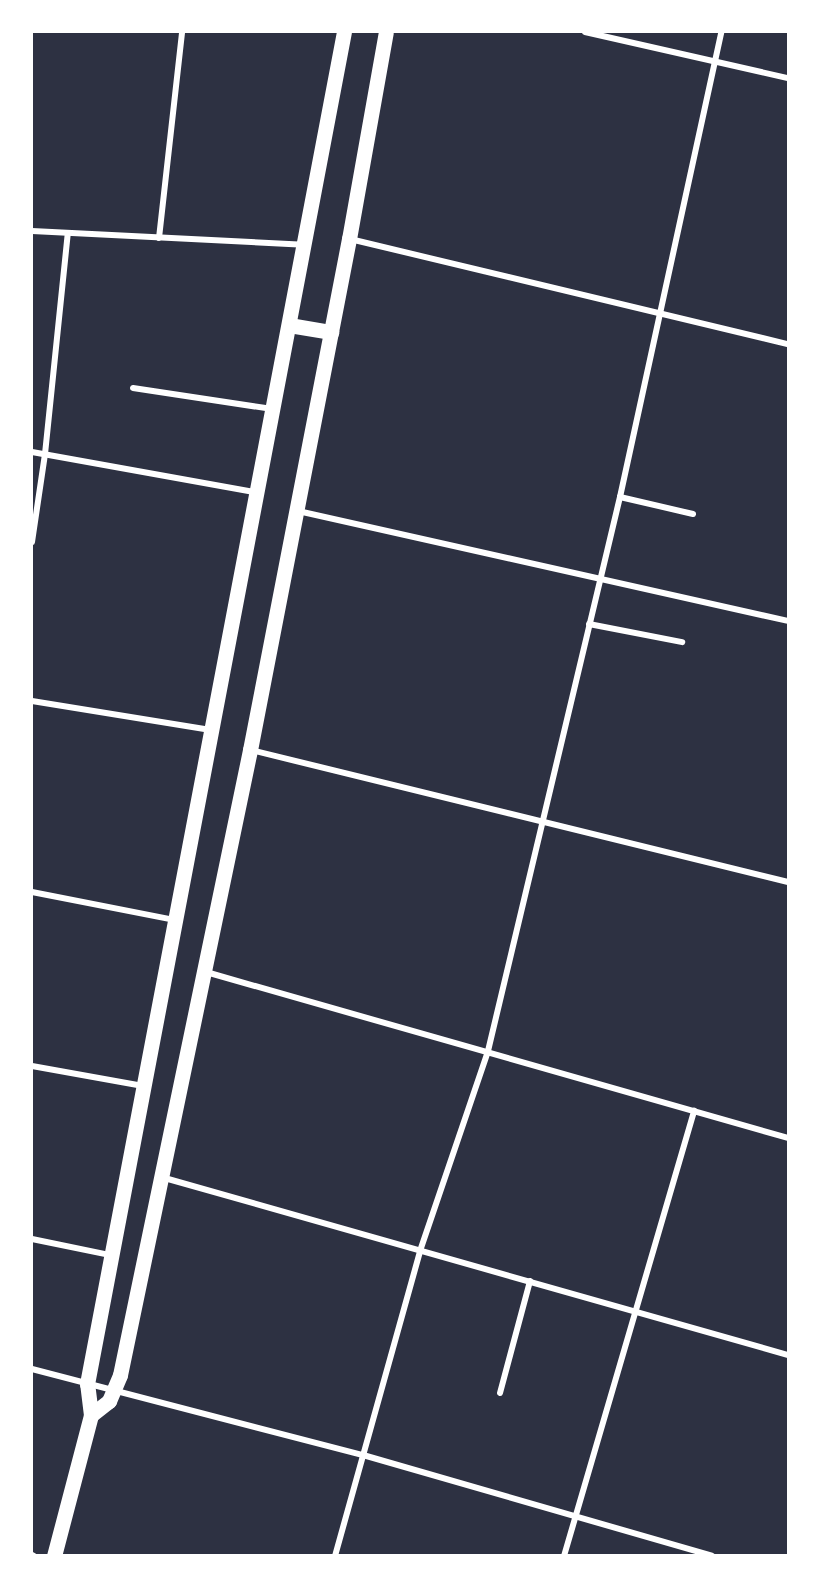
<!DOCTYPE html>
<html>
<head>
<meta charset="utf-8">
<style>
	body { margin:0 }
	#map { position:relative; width:820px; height:1587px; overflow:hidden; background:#2d3142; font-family:Mulish,sans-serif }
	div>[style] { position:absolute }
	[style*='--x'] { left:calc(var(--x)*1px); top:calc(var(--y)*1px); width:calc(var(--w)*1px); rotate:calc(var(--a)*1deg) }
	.minor>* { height:6px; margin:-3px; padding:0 3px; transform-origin:3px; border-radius:3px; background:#fff }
	.primary>* { height:15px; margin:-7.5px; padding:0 7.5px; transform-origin:7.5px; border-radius:7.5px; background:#fff }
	span { translate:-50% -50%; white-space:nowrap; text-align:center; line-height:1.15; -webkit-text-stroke:6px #fff; paint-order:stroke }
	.frame { position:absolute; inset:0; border:33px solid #fff; pointer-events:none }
</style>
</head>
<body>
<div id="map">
	<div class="minor">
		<i style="--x:585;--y:32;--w:208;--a:12.8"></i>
		<i style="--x:32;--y:231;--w:272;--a:2.9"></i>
		<i style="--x:159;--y:238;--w:207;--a:-83.6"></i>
		<i style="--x:350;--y:239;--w:450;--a:13.5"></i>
		<i style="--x:133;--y:388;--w:141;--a:8.6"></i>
		<i style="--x:32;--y:452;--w:227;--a:10.2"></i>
		<i style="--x:620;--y:497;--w:75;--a:13.1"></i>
		<i style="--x:298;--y:511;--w:502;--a:12.65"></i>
		<i style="--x:32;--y:542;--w:89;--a:-81.6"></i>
		<i style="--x:45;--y:454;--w:222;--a:-84.1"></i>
		<i style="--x:589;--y:624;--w:95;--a:11"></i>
		<i style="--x:32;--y:701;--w:181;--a:9.2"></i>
		<i style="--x:251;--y:750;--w:553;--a:13.81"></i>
		<i style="--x:32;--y:892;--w:146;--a:11.1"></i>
		<i style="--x:206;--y:972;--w:605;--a:15.92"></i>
		<i style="--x:32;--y:1066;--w:113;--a:10.2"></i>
		<i style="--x:161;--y:1177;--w:652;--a:15.85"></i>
		<i style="--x:32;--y:1239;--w:80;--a:11.6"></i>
		<i style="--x:32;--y:1369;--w:342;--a:14.6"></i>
		<i style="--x:363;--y:1455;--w:363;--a:16.1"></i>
		<i style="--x:500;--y:1393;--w:116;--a:-75"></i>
		<i style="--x:32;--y:1555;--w:2;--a:27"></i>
		<i style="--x:335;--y:1556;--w:317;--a:-74.4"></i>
		<i style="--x:420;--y:1251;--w:211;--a:-71.2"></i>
		<i style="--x:488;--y:1051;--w:570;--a:-76.6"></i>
		<i style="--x:620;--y:497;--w:476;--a:-77.7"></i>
		<i style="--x:564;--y:1556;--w:464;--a:-73.7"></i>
	</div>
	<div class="primary">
		<i style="--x:289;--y:325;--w:43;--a:9.5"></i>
		<i style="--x:91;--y:1415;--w:23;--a:-38"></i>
		<i style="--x:109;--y:1401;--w:28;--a:-67"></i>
		<i style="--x:120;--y:1375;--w:638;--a:-78.25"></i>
		<i style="--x:250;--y:750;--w:521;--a:-79.04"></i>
		<i style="--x:349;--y:239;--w:210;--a:-79.9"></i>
		<i style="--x:54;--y:1556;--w:146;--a:-75.3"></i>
		<i style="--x:91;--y:1415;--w:31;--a:-97"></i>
		<i style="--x:87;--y:1384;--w:1376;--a:-79.24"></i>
	</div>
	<div class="frame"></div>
</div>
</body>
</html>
